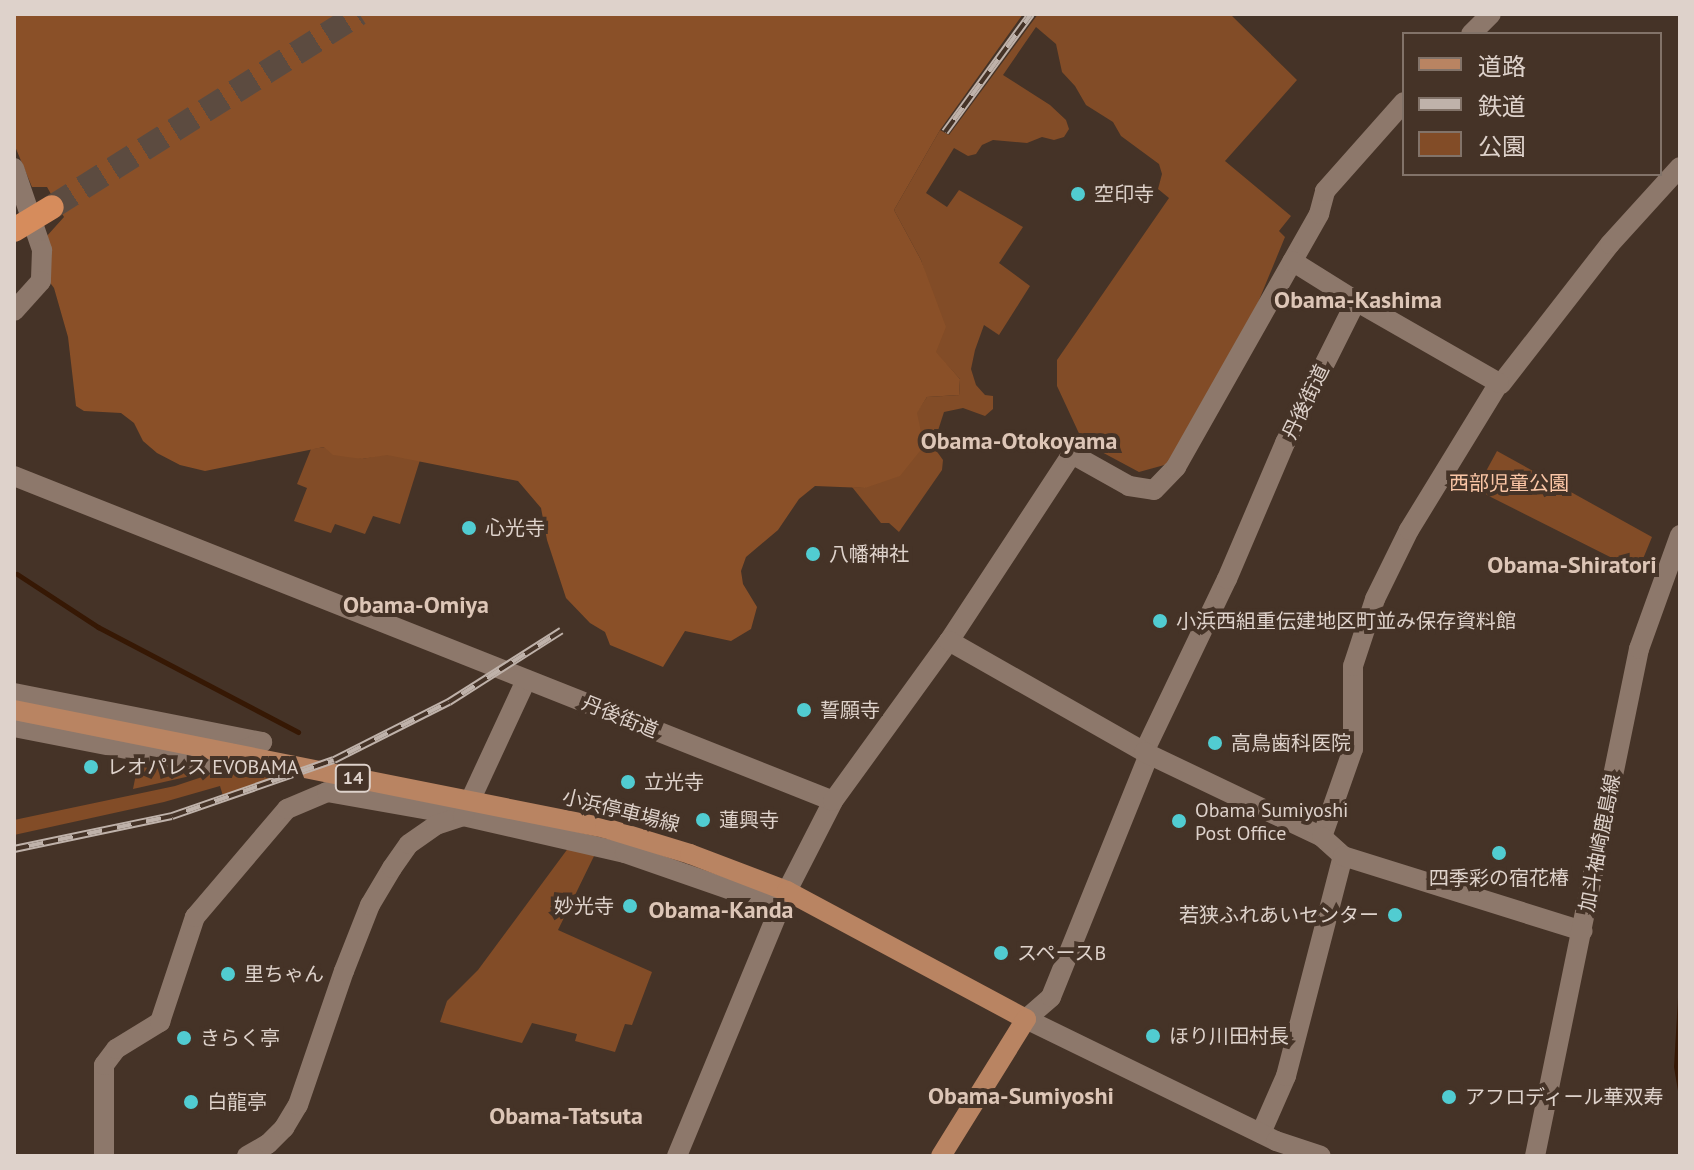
<!DOCTYPE html>
<html>
<head>
<meta charset="utf-8">
<style>
	body { margin:0 }
	#map { position:relative; width:1694px; height:1170px; overflow:hidden; background:#453327; font-family:"PT Sans","Noto Sans JP",sans-serif }
	div>[style] { position:absolute }
	[style*='--x'] { left:calc(var(--x)*1px); top:calc(var(--y)*1px); width:calc(var(--w)*1px); rotate:calc(var(--a)*1deg) }
	.green>* { inset:0; background:#824c27 }
	.forest>* { inset:0; background:#8a5028 }
	.water>* { inset:0; background:#361804 }
	.stream>* { height:5px; margin:-2.5px; padding:0 2.5px; transform-origin:2.5px; border-radius:2.5px; background:#361804 }
	.highway-tunnel>* { height:24px; margin-top:-12px; transform-origin:0; background:repeating-linear-gradient(90deg,#5c4b40 0 24px,transparent 0 36px) }
	.street>* { height:20px; margin:-10px; padding:0 10px; transform-origin:10px; border-radius:10px; background:#8d786b }
	.secondary>* { height:20px; margin:-10px; padding:0 10px; transform-origin:10px; border-radius:10px; background:#8d786b }
	.primary>* { height:20px; margin:-10px; padding:0 10px; transform-origin:10px; border-radius:10px; background:#b98462 }
	.highway>* { height:24px; margin:-12px; padding:0 12px; transform-origin:12px; border-radius:12px; background:#d68c5c }
	.rail>* { height:8px; margin-top:-4px; transform-origin:0; background:repeating-linear-gradient(90deg,#453327 0 15px,#bfb2aa 0 30px); box-sizing:border-box; border-block:2px solid #bfb2aa }
	.dots>* { width:22px; height:22px; translate:-50% -50%; box-sizing:border-box; border:4px solid #453327; border-radius:50% }
	span { translate:-50% -50%; white-space:nowrap; text-align:center; line-height:1.15; -webkit-text-stroke:8px #453327; paint-order:stroke }
	.shield-label span { padding:2px 6px; background:#453327; border:2px solid; border-radius:6px; -webkit-text-stroke-width:0 }
	.shield-label { font-size:18px; color:#ded2cb; font-weight:700 }
	.poi-label { font-size:20px; color:#ded2cb }
	.left { translate:0 -50%; text-align:left }
	.right { translate:-100% -50%; text-align:right }
	.street-label { font-size:20px; color:#ded2cb }
	.park-label { font-size:20px; color:#fbc6a6 }
	.quarter-label { font-size:24px; color:#ddc6b7; font-weight:700 }
	.frame { position:absolute; inset:0; border:16px solid #ded2cb; pointer-events:none }
	.legend { position:absolute; left:1402px; top:32px; width:260px; height:144px; box-sizing:border-box; background:#453327; border:2px solid #827369; margin:0; padding:10px 14px; list-style:none; font-size:24px; color:#ded2cb }
	.legend li { display:flex; align-items:center; gap:16px; height:40px }
	.legend b { width:40px; border:2px solid #827369 }
</style>
</head>
<body>
<div id="map">
	<div class="green">
		<i style="clip-path:polygon(1038px 14px,1230px 14px,1297px 80px,1225px 161px,1291px 216px,1279px 231px,1285px 237px,1257px 305px,1168px 464px,1139px 472px,1083px 442px,1057px 386px,1057px 360px,1169px 198px,1158px 189px,1162px 174px,1159px 164px,1121px 136px,1113px 122px,1086px 105px,1075px 86px,1062px 72px,1056px 44px,1036px 27px,1003px 75px,1050px 105px,1066px 120px,1069px 129px,1064px 137px,1054px 140px,1042px 137px,1027px 143px,993px 140px,982px 145px,976px 154px,968px 156px,954px 148px,926px 193px,947px 207px,959px 190px,1023px 227px,999px 263px,1030px 286px,999px 335px,984px 325px,975px 350px,971px 369px,976px 385px,985px 395px,993px 396px,993px 409px,985px 416px,963px 408px,944px 412px,933px 446px,943px 460px,942px 470px,899px 532px,889px 523px,881px 523px,852px 487px,865px 488px,927px 397px,959px 395px,960px 379px,935px 352px,931px 293px,921px 260px,894px 210px,940px 130px,949px 135px)"></i>
		<i style="clip-path:polygon(325px 447px,362px 459px,386px 454px,420px 460px,400px 524px,373px 516px,365px 534px,335px 524px,331px 533px,294px 521px,307px 488px,297px 484px,311px 449px)"></i>
		<i style="clip-path:polygon(1497px 451px,1652px 537px,1638px 571px,1449px 476px,1453px 471px,1479px 484px)"></i>
		<i style="clip-path:polygon(139px 759px,208px 772px,133px 789px)"></i>
		<i style="clip-path:polygon(226px 769px,273px 779px,223px 796px,220px 786px,164px 802px,14px 835px,14px 820px,175px 786px)"></i>
		<i style="clip-path:polygon(569px 847px,595px 854px,558px 930px,652px 972px,632px 1025px,625px 1024px,615px 1052px,575px 1041px,577px 1034px,532px 1023px,522px 1043px,440px 1022px,447px 1001px,478px 970px)"></i>
	</div>
	<div class="forest">
		<i style="clip-path:polygon(14px 14px,1023px 14px,940px 130px,894px 210px,921px 260px,946px 327px,936px 352px,960px 379px,959px 395px,927px 397px,917px 413px,924px 446px,900px 476px,865px 488px,815px 486px,799px 499px,778px 530px,746px 557px,741px 571px,743px 584px,757px 607px,751px 629px,731px 641px,685px 631px,663px 667px,610px 645px,605px 632px,590px 623px,566px 598px,547px 540px,541px 508px,518px 481px,387px 455px,362px 459px,333px 455px,324px 447px,205px 471px,180px 465px,157px 453px,143px 441px,134px 423px,121px 413px,84px 411px,76px 406px,68px 337px,54px 288px,48px 280px,46px 237px,64px 217px,47px 187px,32px 187px,14px 144px)"></i>
	</div>
	<div class="water">
		<i style="clip-path:polygon(1680px 964px,1680px 1103px,1674px 1067px)"></i>
	</div>
	<div class="stream">
		<i style="--x:17;--y:574;--w:97;--a:33.2"></i>
		<i style="--x:98;--y:627;--w:226;--a:27.7"></i>
	</div>
	<div class="highway-tunnel">
		<i style="--x:52;--y:207;--w:363;--a:-32.2"></i>
	</div>
	<div class="street">
		<i style="--x:1471;--y:34;--w:28;--a:-45"></i>
		<i style="--x:14;--y:168;--w:87;--a:71.1"></i>
		<i style="--x:42;--y:250;--w:31;--a:92"></i>
		<i style="--x:41;--y:281;--w:40;--a:132"></i>
		<i style="--x:1501;--y:384;--w:177;--a:-52.1"></i>
		<i style="--x:1610;--y:244;--w:104;--a:-47.7"></i>
		<i style="--x:949;--y:641;--w:224;--a:-56.7"></i>
		<i style="--x:1072;--y:454;--w:65;--a:29.3"></i>
		<i style="--x:1129;--y:486;--w:25;--a:9"></i>
		<i style="--x:1154;--y:490;--w:32;--a:-46"></i>
		<i style="--x:1176;--y:467;--w:291;--a:-60.5"></i>
		<i style="--x:1319;--y:214;--w:24;--a:-75"></i>
		<i style="--x:1325;--y:191;--w:119;--a:-48.4"></i>
		<i style="--x:14;--y:693;--w:253;--a:11.2"></i>
		<i style="--x:262;--y:742;--w:58;--a:156.5"></i>
		<i style="--x:209;--y:765;--w:199;--a:-169"></i>
		<i style="--x:1144;--y:752;--w:192;--a:-64.4"></i>
		<i style="--x:1227;--y:579;--w:148;--a:-66.9"></i>
		<i style="--x:1285;--y:443;--w:159;--a:-63.4"></i>
		<i style="--x:1356;--y:301;--w:75;--a:-148"></i>
		<i style="--x:1322;--y:837;--w:93;--a:-70.6"></i>
		<i style="--x:1353;--y:749;--w:83;--a:-90"></i>
		<i style="--x:1353;--y:666;--w:71;--a:-71.8"></i>
		<i style="--x:1375;--y:599;--w:77;--a:-63.8"></i>
		<i style="--x:1409;--y:530;--w:172;--a:-58.5"></i>
		<i style="--x:1499;--y:383;--w:165;--a:-150.2"></i>
		<i style="--x:1026;--y:1019;--w:33;--a:-41"></i>
		<i style="--x:1051;--y:997;--w:262;--a:-68"></i>
		<i style="--x:1261;--y:1133;--w:62;--a:-66.3"></i>
		<i style="--x:1286;--y:1076;--w:227;--a:-75.5"></i>
		<i style="--x:104;--y:1156;--w:91;--a:-90"></i>
		<i style="--x:104;--y:1065;--w:20;--a:-53"></i>
		<i style="--x:116;--y:1049;--w:52;--a:-31.5"></i>
		<i style="--x:160;--y:1022;--w:111;--a:-71.6"></i>
		<i style="--x:195;--y:917;--w:142;--a:-49.6"></i>
		<i style="--x:287;--y:809;--w:43;--a:-23"></i>
		<i style="--x:327;--y:792;--w:138;--a:10"></i>
		<i style="--x:463;--y:816;--w:166;--a:12.9"></i>
		<i style="--x:625;--y:853;--w:164;--a:19.2"></i>
		<i style="--x:247;--y:1156;--w:24;--a:-30"></i>
		<i style="--x:268;--y:1144;--w:23;--a:-45"></i>
		<i style="--x:284;--y:1128;--w:27;--a:-59"></i>
		<i style="--x:298;--y:1105;--w:142;--a:-71.1"></i>
		<i style="--x:344;--y:971;--w:71;--a:-68.5"></i>
		<i style="--x:370;--y:905;--w:43;--a:-59.3"></i>
		<i style="--x:392;--y:868;--w:29;--a:-55"></i>
		<i style="--x:409;--y:844;--w:33;--a:-35"></i>
		<i style="--x:436;--y:825;--w:28;--a:-18"></i>
		<i style="--x:463;--y:816;--w:150;--a:-65.1"></i>
		<i style="--x:677;--y:1156;--w:287;--a:-67.5"></i>
		<i style="--x:787;--y:891;--w:101;--a:-62.9"></i>
	</div>
	<div class="secondary">
		<i style="--x:14;--y:476;--w:881;--a:21.64"></i>
		<i style="--x:833;--y:801;--w:198;--a:-54.1"></i>
		<i style="--x:949;--y:641;--w:224;--a:29.6"></i>
		<i style="--x:1144;--y:752;--w:197;--a:25.5"></i>
		<i style="--x:1322;--y:837;--w:28;--a:42"></i>
		<i style="--x:1343;--y:856;--w:251;--a:17.4"></i>
		<i style="--x:1026;--y:1019;--w:278;--a:26"></i>
		<i style="--x:1276;--y:1141;--w:47;--a:18.4"></i>
		<i style="--x:1535;--y:1156;--w:518;--a:-78.41"></i>
		<i style="--x:1639;--y:649;--w:121;--a:-70.2"></i>
	</div>
	<div class="primary">
		<i style="--x:14;--y:710;--w:603;--a:11.29"></i>
		<i style="--x:605;--y:828;--w:89;--a:17"></i>
		<i style="--x:690;--y:854;--w:104;--a:20.9"></i>
		<i style="--x:787;--y:891;--w:271;--a:28.2"></i>
		<i style="--x:1026;--y:1019;--w:161;--a:121.8"></i>
	</div>
	<div class="highway">
		<i style="--x:14;--y:230;--w:44;--a:-31.2"></i>
	</div>
	<div class="rail">
		<i style="--x:945;--y:132;--w:146;--a:-53.9"></i>
		<i style="--x:14;--y:849;--w:161;--a:-11.8"></i>
		<i style="--x:172;--y:816;--w:171;--a:-19.1"></i>
		<i style="--x:334;--y:760;--w:129;--a:-26.8"></i>
		<i style="--x:449;--y:702;--w:133;--a:-32.4"></i>
	</div>
	<div class="dots">
		<i style="left:1078px;top:194px;background:#51ccd1"></i>
		<i style="left:469px;top:528px;background:#51ccd1"></i>
		<i style="left:813px;top:554px;background:#51ccd1"></i>
		<i style="left:1160px;top:621px;background:#51ccd1"></i>
		<i style="left:804px;top:710px;background:#51ccd1"></i>
		<i style="left:1215px;top:743px;background:#51ccd1"></i>
		<i style="left:91px;top:767px;background:#51ccd1"></i>
		<i style="left:628px;top:782px;background:#51ccd1"></i>
		<i style="left:703px;top:820px;background:#51ccd1"></i>
		<i style="left:1179px;top:821px;background:#51ccd1"></i>
		<i style="left:1499px;top:853px;background:#51ccd1"></i>
		<i style="left:630px;top:906px;background:#51ccd1"></i>
		<i style="left:1395px;top:915px;background:#51ccd1"></i>
		<i style="left:1001px;top:953px;background:#51ccd1"></i>
		<i style="left:228px;top:974px;background:#51ccd1"></i>
		<i style="left:1153px;top:1036px;background:#51ccd1"></i>
		<i style="left:184px;top:1038px;background:#51ccd1"></i>
		<i style="left:1449px;top:1097px;background:#51ccd1"></i>
		<i style="left:191px;top:1102px;background:#51ccd1"></i>
	</div>
	<div class="shield-label">
		<span style="left:353px;top:778px">14</span>
	</div>
	<div class="poi-label">
		<span class="left" style="left:1094px;top:194px">空印寺</span>
		<span class="left" style="left:485px;top:528px">心光寺</span>
		<span class="left" style="left:829px;top:554px">八幡神社</span>
		<span class="left" style="left:1176px;top:621px">小浜西組重伝建地区町並み保存資料館</span>
		<span class="left" style="left:820px;top:710px">誓願寺</span>
		<span class="left" style="left:1231px;top:743px">高鳥歯科医院</span>
		<span class="left" style="left:107px;top:767px">レオパレス EVOBAMA</span>
		<span class="left" style="left:644px;top:782px">立光寺</span>
		<span class="left" style="left:1195px;top:822px">Obama Sumiyoshi<br>Post Office</span>
		<span class="left" style="left:719px;top:820px">蓮興寺</span>
		<span style="left:1499px;top:878px">四季彩の宿花椿</span>
		<span class="right" style="left:614px;top:906px">妙光寺</span>
		<span class="right" style="left:1379px;top:915px">若狭ふれあいセンター</span>
		<span class="left" style="left:1017px;top:953px">スペースB</span>
		<span class="left" style="left:244px;top:974px">里ちゃん</span>
		<span class="left" style="left:1169px;top:1036px">ほり川田村長</span>
		<span class="left" style="left:200px;top:1038px">きらく亭</span>
		<span class="left" style="left:1465px;top:1097px">アフロディール華双寿</span>
		<span class="left" style="left:207px;top:1102px">白龍亭</span>
	</div>
	<div class="street-label">
		<span style="left:1306px;top:402px;rotate:-64deg">丹後街道</span>
		<span style="left:620px;top:717px;rotate:22deg">丹後街道</span>
		<span style="left:621px;top:811px;rotate:14deg">小浜停車場線</span>
		<span style="left:1600px;top:843px;rotate:-79deg">加斗袖崎鹿島線</span>
	</div>
	<div class="park-label">
		<span style="left:1509px;top:483px">西部児童公園</span>
	</div>
	<div class="quarter-label">
		<span style="left:1358px;top:300px">Obama-Kashima</span>
		<span style="left:1019px;top:441px">Obama-Otokoyama</span>
		<span style="left:1572px;top:565px">Obama-Shiratori</span>
		<span style="left:416px;top:605px">Obama-Omiya</span>
		<span style="left:721px;top:910px">Obama-Kanda</span>
		<span style="left:1021px;top:1096px">Obama-Sumiyoshi</span>
		<span style="left:566px;top:1116px">Obama-Tatsuta</span>
	</div>
	<div class="frame"></div>
	<ul class="legend">
	<li><b style="height:10px;background:#b98462"></b>道路</li>
	<li><b style="height:10px;background:#bfb2aa"></b>鉄道</li>
	<li><b style="height:22px;background:#824c27"></b>公園</li>
	</ul>
</div>
</body>
</html>
